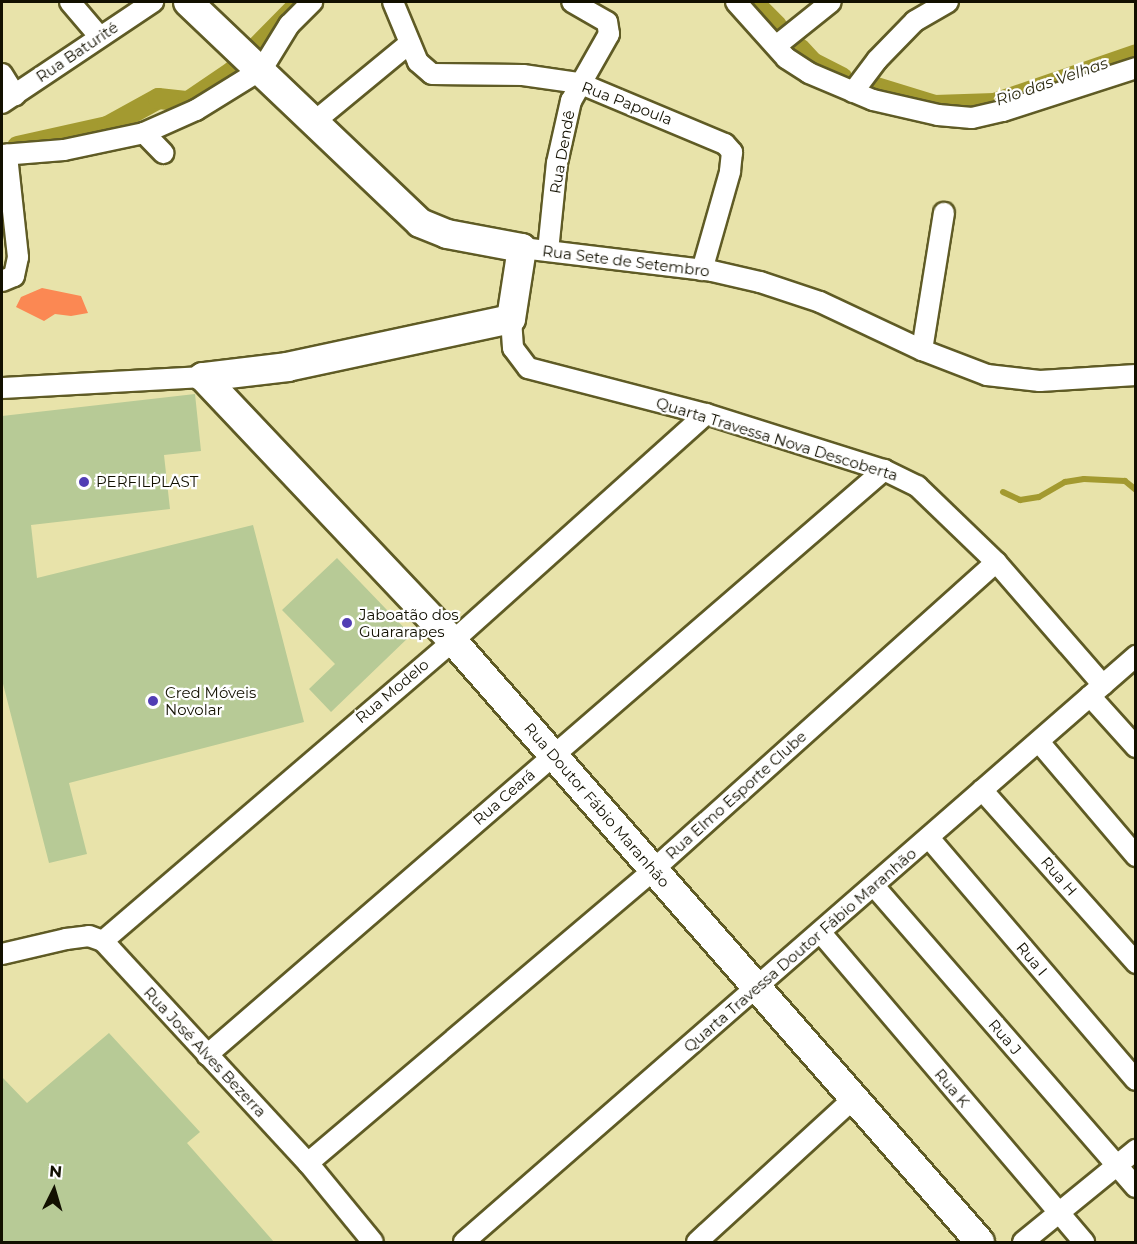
<!DOCTYPE html>
<html>
<head>
<meta charset="utf-8">
<style>
	body { margin:0 }
	#map { position:relative; width:1137px; height:1244px; overflow:hidden; background:#e8e3aa; font-family:Montserrat,sans-serif }
	div>[style] { position:absolute }
	[style*='--x'] { left:calc(var(--x)*1px); top:calc(var(--y)*1px); width:calc(var(--w)*1px); rotate:calc(var(--a)*1deg) }
	.forest>* { inset:0; background:#fb8853 }
	.stream>* { height:6px; margin:-3px; padding:0 3px; transform-origin:3px; border-radius:3px; background:#a39a30 }
	.canal>* { height:21px; margin:-10.5px; padding:0 10.5px; transform-origin:10.5px; border-radius:10.5px; background:#a39a30 }
	.building>* { inset:0; background:#b7ca96 }
	.roads { filter:drop-shadow(2px 0 #5f5b25) drop-shadow(-2px 0 #5f5b25) drop-shadow(0 2px #5f5b25) drop-shadow(0 -2px #5f5b25) }
	.street>* { height:20px; margin:-10px; padding:0 10px; transform-origin:10px; border-radius:10px; background:#fff }
	.secondary>* { height:28px; margin:-14px; padding:0 14px; transform-origin:14px; border-radius:14px; background:#fff }
	.dots>* { width:16px; height:16px; translate:-50% -50%; box-sizing:border-box; border:3px solid #fff; border-radius:50% }
	span { translate:-50% -50%; white-space:nowrap; text-align:center; line-height:1.15; -webkit-text-stroke:4.5px #fff; paint-order:stroke }
	.street-label { font-size:15px; color:#121000 }
	.poi-label { font-size:15px; color:#121000 }
	.left { translate:0 -50%; text-align:left }
	.water-label { font-size:16px; color:#2e2c15; font-style:italic }
	.frame { position:absolute; inset:0; border:3px solid #121000; pointer-events:none }
	.north { position:absolute; left:24px; top:1160px; width:60px; height:60px; -webkit-text-stroke:4px #fff; paint-order:stroke; rotate:5deg; font-size:16px; font-weight:700; line-height:24px; text-align:center; color:#121000 }
	.north::after { content:''; display:block; margin:auto; width:21px; height:27px; background:#121000; clip-path:polygon(50% 0,100% 100%,50% 72%,0 100%) }
</style>
</head>
<body>
<div id="map">
	<div class="forest">
		<i style="clip-path:polygon(42px 288px,81px 296px,88px 313px,71px 316px,55px 314px,44px 321px,16px 307px,21px 297px)"></i>
	</div>
	<div class="stream">
		<i style="--x:1003;--y:492;--w:19;--a:25"></i>
		<i style="--x:1020;--y:500;--w:19;--a:-9"></i>
		<i style="--x:1039;--y:497;--w:30;--a:-30"></i>
		<i style="--x:1065;--y:482;--w:19;--a:-9"></i>
		<i style="--x:1084;--y:479;--w:41;--a:2.8"></i>
		<i style="--x:1125;--y:481;--w:14;--a:39"></i>
	</div>
	<div class="canal">
		<i style="--x:753;--y:2;--w:33;--a:45"></i>
		<i style="--x:799;--y:48;--w:19;--a:47"></i>
		<i style="--x:812;--y:62;--w:33;--a:27"></i>
		<i style="--x:863;--y:83;--w:74;--a:17.2"></i>
		<i style="--x:934;--y:105;--w:60;--a:-1.9"></i>
		<i style="--x:994;--y:103;--w:150;--a:-19"></i>
		<i style="--x:17;--y:146;--w:92;--a:-12.5"></i>
		<i style="--x:107;--y:126;--w:58;--a:-28.8"></i>
		<i style="--x:158;--y:98;--w:30;--a:6"></i>
		<i style="--x:188;--y:101;--w:53;--a:-34.3"></i>
		<i style="--x:232;--y:71;--w:91;--a:-45.4"></i>
	</div>
	<div class="building">
		<i style="clip-path:polygon(195px 394px,201px 451px,164px 455px,170px 509px,31px 525px,37px 578px,253px 525px,304px 722px,69px 783px,87px 854px,49px 863px,2px 680px,2px 416px)"></i>
		<i style="clip-path:polygon(337px 558px,411px 635px,331px 712px,309px 689px,335px 664px,282px 610px)"></i>
		<i style="clip-path:polygon(109px 1033px,200px 1132px,187px 1143px,274px 1242px,2px 1242px,2px 1077px,27px 1103px)"></i>
	</div>
	<div class="roads">
		<div class="street">
			<i style="--x:70;--y:2;--w:45;--a:49.5"></i>
			<i style="--x:393;--y:2;--w:65;--a:67.4"></i>
			<i style="--x:418;--y:62;--w:18;--a:41"></i>
			<i style="--x:432;--y:74;--w:91;--a:0.6"></i>
			<i style="--x:523;--y:75;--w:57;--a:8.1"></i>
			<i style="--x:579;--y:83;--w:158;--a:22.7"></i>
			<i style="--x:725;--y:144;--w:11;--a:49"></i>
			<i style="--x:732;--y:152;--w:20;--a:96"></i>
			<i style="--x:730;--y:172;--w:102;--a:105.9"></i>
			<i style="--x:736;--y:2;--w:75;--a:48.2"></i>
			<i style="--x:786;--y:58;--w:27;--a:33"></i>
			<i style="--x:809;--y:73;--w:69;--a:22.9"></i>
			<i style="--x:873;--y:100;--w:67;--a:13"></i>
			<i style="--x:938;--y:115;--w:34;--a:5"></i>
			<i style="--x:972;--y:118;--w:32;--a:-13"></i>
			<i style="--x:1003;--y:111;--w:140;--a:-17.9"></i>
			<i style="--x:776;--y:46;--w:70;--a:-38.7"></i>
			<i style="--x:2;--y:74;--w:25;--a:58"></i>
			<i style="--x:853;--y:92;--w:40;--a:-53"></i>
			<i style="--x:877;--y:60;--w:54;--a:-45.7"></i>
			<i style="--x:915;--y:21;--w:38;--a:-30"></i>
			<i style="--x:2;--y:103;--w:182;--a:-33.8"></i>
			<i style="--x:314;--y:122;--w:124;--a:-39.5"></i>
			<i style="--x:144;--y:133;--w:28;--a:46"></i>
			<i style="--x:2;--y:155;--w:62;--a:-4.6"></i>
			<i style="--x:64;--y:150;--w:82;--a:-12"></i>
			<i style="--x:144;--y:133;--w:57;--a:-23.9"></i>
			<i style="--x:196;--y:110;--w:78;--a:-31.8"></i>
			<i style="--x:262;--y:69;--w:52;--a:-58.5"></i>
			<i style="--x:289;--y:25;--w:33;--a:-45"></i>
			<i style="--x:522;--y:248;--w:191;--a:6.9"></i>
			<i style="--x:712;--y:271;--w:49;--a:12.9"></i>
			<i style="--x:760;--y:282;--w:63;--a:18.4"></i>
			<i style="--x:820;--y:302;--w:113;--a:25.2"></i>
			<i style="--x:922;--y:350;--w:70;--a:21"></i>
			<i style="--x:987;--y:375;--w:53;--a:6.5"></i>
			<i style="--x:1040;--y:381;--w:96;--a:-3.6"></i>
			<i style="--x:548;--y:251;--w:88;--a:-84.2"></i>
			<i style="--x:557;--y:163;--w:64;--a:-77.3"></i>
			<i style="--x:571;--y:101;--w:77;--a:-60.4"></i>
			<i style="--x:609;--y:34;--w:12;--a:-99"></i>
			<i style="--x:607;--y:22;--w:40;--a:-150.3"></i>
			<i style="--x:2;--y:281;--w:13;--a:-23"></i>
			<i style="--x:14;--y:276;--w:19;--a:-78"></i>
			<i style="--x:18;--y:257;--w:103;--a:-96.2"></i>
			<i style="--x:511;--y:319;--w:29;--a:86"></i>
			<i style="--x:513;--y:348;--w:25;--a:53"></i>
			<i style="--x:528;--y:368;--w:184;--a:14.5"></i>
			<i style="--x:706;--y:414;--w:187;--a:17.5"></i>
			<i style="--x:884;--y:470;--w:37;--a:26"></i>
			<i style="--x:917;--y:486;--w:110;--a:43.9"></i>
			<i style="--x:996;--y:562;--w:163;--a:49"></i>
			<i style="--x:922;--y:350;--w:139;--a:-80.9"></i>
			<i style="--x:2;--y:388;--w:201;--a:-3.1"></i>
			<i style="--x:1090;--y:696;--w:69;--a:48"></i>
			<i style="--x:1039;--y:742;--w:150;--a:49.6"></i>
			<i style="--x:982;--y:790;--w:232;--a:48.3"></i>
			<i style="--x:929;--y:838;--w:318;--a:49.5"></i>
			<i style="--x:874;--y:886;--w:399;--a:49"></i>
			<i style="--x:821;--y:933;--w:406;--a:49.6"></i>
			<i style="--x:103;--y:941;--w:461;--a:-40.6"></i>
			<i style="--x:453;--y:641;--w:340;--a:-41.9"></i>
			<i style="--x:2;--y:954;--w:66;--a:-13.2"></i>
			<i style="--x:66;--y:939;--w:23;--a:-7"></i>
			<i style="--x:89;--y:936;--w:15;--a:20"></i>
			<i style="--x:103;--y:941;--w:302;--a:47.3"></i>
			<i style="--x:308;--y:1163;--w:102;--a:50.6"></i>
			<i style="--x:207;--y:1055;--w:895;--a:-40.83"></i>
			<i style="--x:308;--y:1163;--w:453;--a:-40.3"></i>
			<i style="--x:653;--y:870;--w:461;--a:-41.9"></i>
			<i style="--x:464;--y:1242;--w:892;--a:-41.09"></i>
			<i style="--x:697;--y:1242;--w:210;--a:-42.5"></i>
			<i style="--x:1023;--y:1242;--w:146;--a:-39.2"></i>
		</div>
		<div class="secondary">
			<i style="--x:188;--y:2;--w:320;--a:43.6"></i>
			<i style="--x:420;--y:223;--w:29;--a:22"></i>
			<i style="--x:447;--y:234;--w:76;--a:10.6"></i>
			<i style="--x:522;--y:248;--w:72;--a:98.8"></i>
			<i style="--x:511;--y:319;--w:228;--a:167.9"></i>
			<i style="--x:288;--y:367;--w:86;--a:173.3"></i>
			<i style="--x:203;--y:377;--w:364;--a:46.6"></i>
			<i style="--x:453;--y:641;--w:799;--a:48.75"></i>
		</div>
	</div>
	<div class="dots">
		<i style="left:84px;top:482px;background:#513db4"></i>
		<i style="left:347px;top:623px;background:#513db4"></i>
		<i style="left:153px;top:701px;background:#513db4"></i>
	</div>
	<div class="street-label">
		<span style="left:77px;top:52px;rotate:-34deg">Rua Baturité</span>
		<span style="left:627px;top:103px;rotate:21deg">Rua Papoula</span>
		<span style="left:562px;top:152px;rotate:-80deg">Rua Dendê</span>
		<span style="left:626px;top:261px;rotate:7deg">Rua Sete de Setembro</span>
		<span style="left:777px;top:439px;rotate:17deg">Quarta Travessa Nova Descoberta</span>
		<span style="left:392px;top:691px;rotate:-40deg">Rua Modelo</span>
		<span style="left:736px;top:795px;rotate:-42deg">Rua Elmo Esporte Clube</span>
		<span style="left:504px;top:797px;rotate:-41deg">Rua Ceará</span>
		<span style="left:597px;top:805px;rotate:49deg">Rua Doutor Fábio Maranhão</span>
		<span style="left:1059px;top:876px;rotate:49deg">Rua H</span>
		<span style="left:800px;top:950px;rotate:-41deg">Quarta Travessa Doutor Fábio Maranhão</span>
		<span style="left:1032px;top:959px;rotate:50deg">Rua I</span>
		<span style="left:1005px;top:1037px;rotate:49deg">Rua J</span>
		<span style="left:205px;top:1052px;rotate:47deg">Rua José Alves Bezerra</span>
		<span style="left:952px;top:1088px;rotate:50deg">Rua K</span>
	</div>
	<div class="poi-label">
		<span class="left" style="left:96px;top:482px">PERFILPLAST</span>
		<span class="left" style="left:359px;top:623px">Jaboatão dos<br>Guararapes</span>
		<span class="left" style="left:165px;top:701px">Cred Móveis<br>Novolar</span>
	</div>
	<div class="water-label">
		<span style="left:1052px;top:82px;rotate:-19deg">Rio das Velhas</span>
	</div>
	<div class="frame"></div>
	<div class="north">N</div>
</div>
</body>
</html>
